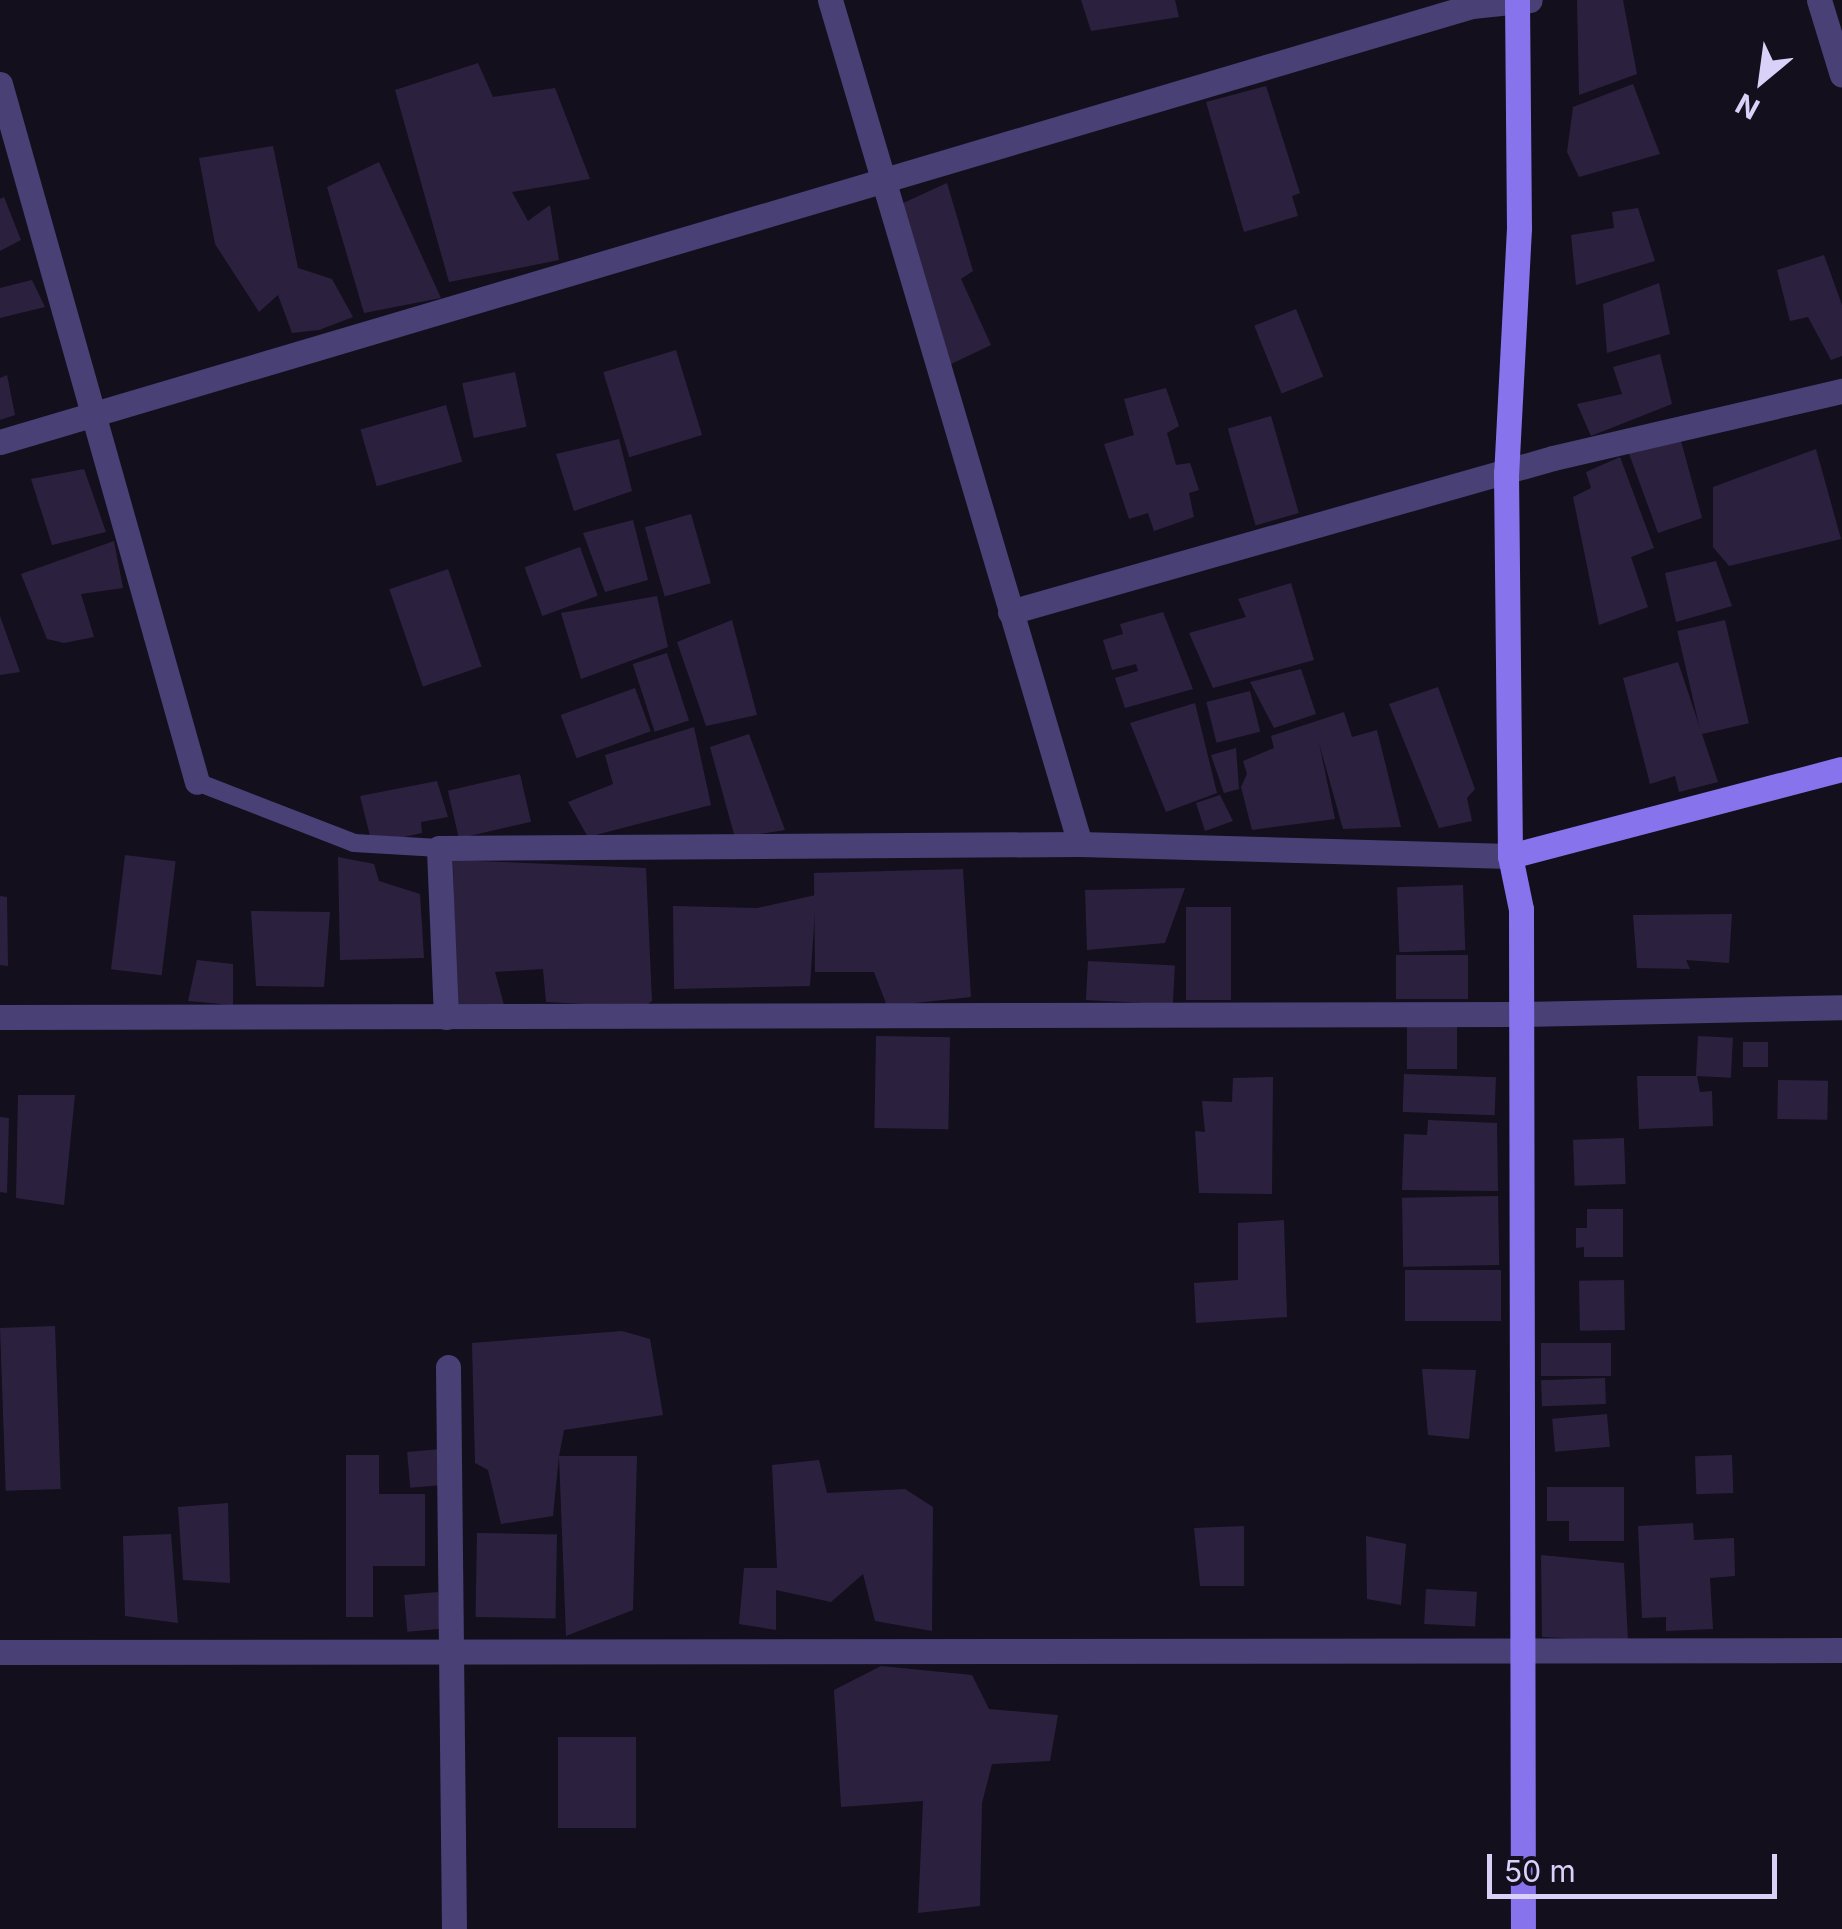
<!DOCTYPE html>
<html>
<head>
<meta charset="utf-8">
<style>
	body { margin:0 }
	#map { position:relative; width:1842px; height:1929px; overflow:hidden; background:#130f1d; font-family:Inter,sans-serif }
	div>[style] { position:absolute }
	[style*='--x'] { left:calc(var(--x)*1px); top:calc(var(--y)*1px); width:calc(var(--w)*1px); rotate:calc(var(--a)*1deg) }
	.building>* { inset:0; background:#2b213f; transform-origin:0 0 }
	.lane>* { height:18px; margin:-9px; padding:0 9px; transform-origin:9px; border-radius:9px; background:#494076 }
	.street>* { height:25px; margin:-12.5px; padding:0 12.5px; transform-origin:12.5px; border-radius:12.5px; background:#494076 }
	.secondary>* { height:25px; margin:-12.5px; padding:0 12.5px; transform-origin:12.5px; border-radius:12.5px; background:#8774ec }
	span { translate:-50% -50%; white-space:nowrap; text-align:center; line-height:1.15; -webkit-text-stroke:8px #130f1d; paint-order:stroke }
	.north { position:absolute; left:1712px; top:30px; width:100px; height:100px; -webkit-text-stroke:8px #130f1d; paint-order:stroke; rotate:209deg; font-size:28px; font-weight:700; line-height:40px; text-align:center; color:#dad1f9 }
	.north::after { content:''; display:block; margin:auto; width:35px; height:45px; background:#dad1f9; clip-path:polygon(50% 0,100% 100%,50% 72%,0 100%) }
	.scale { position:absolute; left:1487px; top:1854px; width:290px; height:45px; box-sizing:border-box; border:5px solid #dad1f9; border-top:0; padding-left:12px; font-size:30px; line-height:35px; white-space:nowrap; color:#dad1f9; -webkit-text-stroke:8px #130f1d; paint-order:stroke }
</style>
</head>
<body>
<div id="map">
	<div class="building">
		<i style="clip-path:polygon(1081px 0,1175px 0,1179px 17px,1091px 31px)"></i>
		<i style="clip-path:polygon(1577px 0,1623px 0,1637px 74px,1579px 95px)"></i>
		<i style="clip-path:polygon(478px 63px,493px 97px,555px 88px,590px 179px,512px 192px,528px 221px,550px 205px,559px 260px,449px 282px,395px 90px)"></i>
		<i style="clip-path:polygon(1633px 84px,1660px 154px,1579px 177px,1567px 152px,1573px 107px)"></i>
		<i style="clip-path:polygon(1266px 86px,1300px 193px,1292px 196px,1298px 216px,1244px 232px,1206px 102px)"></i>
		<i style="clip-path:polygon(273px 146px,298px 268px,332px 279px,353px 317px,319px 330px,292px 333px,278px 295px,259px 312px,215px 244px,199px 158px)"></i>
		<i style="clip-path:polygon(379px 162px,441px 298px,364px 313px,327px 187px)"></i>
		<i style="clip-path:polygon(947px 183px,973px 271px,961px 279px,991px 345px,949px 365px,901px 204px)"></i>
		<i style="clip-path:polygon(4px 197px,21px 240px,0 251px,0 199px)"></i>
		<i style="clip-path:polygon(1638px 208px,1655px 261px,1576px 285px,1571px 235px,1614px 228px,1612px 212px)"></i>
		<i style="clip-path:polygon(1824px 255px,1842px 305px,1842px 356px,1831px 360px,1808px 317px,1790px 321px,1777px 270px)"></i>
		<i style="clip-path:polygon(32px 280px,45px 307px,0 318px,0 288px)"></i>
		<i style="clip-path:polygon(1659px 283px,1670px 334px,1607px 353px,1603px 304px)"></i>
		<i style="left:1296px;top:309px;width:73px;height:45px;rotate:68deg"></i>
		<i style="left:676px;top:350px;width:89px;height:76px;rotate:73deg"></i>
		<i style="clip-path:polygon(1660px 354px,1672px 404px,1591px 436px,1577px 404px,1622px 394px,1613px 367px)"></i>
		<i style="left:515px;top:372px;width:56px;height:54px;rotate:78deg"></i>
		<i style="clip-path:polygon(7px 375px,15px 415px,0 420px,0 378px)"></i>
		<i style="clip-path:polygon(1166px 388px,1179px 426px,1167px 433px,1176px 465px,1190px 463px,1199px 490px,1189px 493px,1194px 517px,1154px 531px,1148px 513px,1129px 519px,1104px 444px,1134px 435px,1124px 399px)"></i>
		<i style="left:446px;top:405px;width:59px;height:89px;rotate:74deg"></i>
		<i style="left:1271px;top:416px;width:101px;height:45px;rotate:74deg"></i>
		<i style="clip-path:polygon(619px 439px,632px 491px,574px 511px,556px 454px)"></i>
		<i style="clip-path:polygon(1681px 441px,1702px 518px,1658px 533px,1628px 451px)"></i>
		<i style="clip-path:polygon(1816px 449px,1841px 539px,1729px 566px,1713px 547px,1713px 487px)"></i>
		<i style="clip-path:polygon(1620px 457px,1654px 548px,1631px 557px,1648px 607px,1599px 625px,1573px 497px,1591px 488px,1586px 472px)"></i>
		<i style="clip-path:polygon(84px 469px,106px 532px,52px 545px,31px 479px)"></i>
		<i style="left:691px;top:514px;width:72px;height:48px;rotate:74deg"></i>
		<i style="clip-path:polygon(633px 520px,648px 580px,605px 592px,583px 533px)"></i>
		<i style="clip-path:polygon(114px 541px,123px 588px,81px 594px,94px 637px,64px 643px,47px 639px,21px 574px)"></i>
		<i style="left:580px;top:547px;width:52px;height:59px;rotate:70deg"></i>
		<i style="clip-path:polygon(1716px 561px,1732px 606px,1676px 622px,1665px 573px)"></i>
		<i style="left:448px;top:569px;width:103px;height:62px;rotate:71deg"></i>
		<i style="clip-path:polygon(1291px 583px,1314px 660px,1213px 688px,1189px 633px,1246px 617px,1238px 599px)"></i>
		<i style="clip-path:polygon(657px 596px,668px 647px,581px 679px,561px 613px)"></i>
		<i style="clip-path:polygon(1163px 612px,1193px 689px,1125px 708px,1115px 678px,1138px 671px,1136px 664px,1112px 670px,1103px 640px,1123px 634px,1120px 624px)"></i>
		<i style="clip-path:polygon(0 617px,0 616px,20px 672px,0 675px)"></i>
		<i style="clip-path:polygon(732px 620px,757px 715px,706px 726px,677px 642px)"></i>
		<i style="left:1725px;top:620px;width:106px;height:49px;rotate:77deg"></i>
		<i style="left:667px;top:653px;width:71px;height:36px;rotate:72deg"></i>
		<i style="clip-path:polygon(1678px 662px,1718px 782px,1679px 792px,1675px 776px,1650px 784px,1623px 678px)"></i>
		<i style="clip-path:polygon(1301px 669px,1316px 714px,1274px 728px,1250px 682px)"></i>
		<i style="clip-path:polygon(1438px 687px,1475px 789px,1467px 798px,1472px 821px,1439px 828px,1389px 704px)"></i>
		<i style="left:635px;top:688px;width:46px;height:79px;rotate:70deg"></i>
		<i style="left:1250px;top:691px;width:42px;height:45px;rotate:76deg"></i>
		<i style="clip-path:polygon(1195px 703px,1217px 793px,1166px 812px,1130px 723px)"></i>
		<i style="clip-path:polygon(1344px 712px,1352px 737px,1377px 730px,1401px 827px,1343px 829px,1319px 743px,1335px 819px,1252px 830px,1241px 787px,1247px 774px,1243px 761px,1274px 748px,1271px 736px)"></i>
		<i style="clip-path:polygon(694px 727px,711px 805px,588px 837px,568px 802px,613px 784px,605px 755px)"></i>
		<i style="clip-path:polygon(749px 734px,785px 830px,735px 838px,710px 747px)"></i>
		<i style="clip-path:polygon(1236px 748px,1239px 789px,1224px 793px,1211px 755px)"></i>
		<i style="left:520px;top:774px;width:49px;height:74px;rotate:77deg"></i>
		<i style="clip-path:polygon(437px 781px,448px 817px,421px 822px,422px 833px,372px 844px,360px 796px)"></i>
		<i style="clip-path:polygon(1220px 795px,1233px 821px,1205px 831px,1196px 803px)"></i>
		<i style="left:125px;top:855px;width:51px;height:115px;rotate:7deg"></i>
		<i style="clip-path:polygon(338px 857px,374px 864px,379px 881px,420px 894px,424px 958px,340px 960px)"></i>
		<i style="clip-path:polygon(453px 860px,646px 868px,652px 1001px,644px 1007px,546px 1002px,543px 969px,495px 972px,504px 1005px,456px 1004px)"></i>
		<i style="clip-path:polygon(963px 869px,971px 997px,887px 1006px,874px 972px,815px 972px,814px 873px)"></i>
		<i style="left:1463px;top:885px;width:65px;height:66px;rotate:88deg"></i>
		<i style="clip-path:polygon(1185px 888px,1165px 943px,1087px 950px,1085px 890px)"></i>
		<i style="clip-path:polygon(816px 895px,810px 986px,674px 989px,673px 906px,757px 908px)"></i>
		<i style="clip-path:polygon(0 896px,7px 897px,8px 966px,0 965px)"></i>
		<i style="left:1186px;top:907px;width:45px;height:93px"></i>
		<i style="clip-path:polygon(251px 911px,330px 912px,324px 987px,256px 986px)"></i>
		<i style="clip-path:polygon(1732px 914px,1729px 963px,1686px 960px,1690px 969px,1637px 968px,1633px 915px)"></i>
		<i style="left:1396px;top:955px;width:72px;height:44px"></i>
		<i style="clip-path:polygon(197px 960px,233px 964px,233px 1005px,188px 1001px)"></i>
		<i style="left:1088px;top:961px;width:87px;height:39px;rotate:3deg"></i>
		<i style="left:1407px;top:1019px;width:50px;height:50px"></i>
		<i style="left:876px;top:1036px;width:74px;height:92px;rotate:1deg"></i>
		<i style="left:1698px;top:1036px;width:35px;height:40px;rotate:3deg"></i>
		<i style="left:1743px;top:1042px;width:25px;height:25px"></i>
		<i style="left:1404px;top:1074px;width:92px;height:38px;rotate:2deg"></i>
		<i style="clip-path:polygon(1637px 1076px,1697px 1076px,1700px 1092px,1712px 1091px,1713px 1126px,1639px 1129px)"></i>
		<i style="clip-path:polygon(1273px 1077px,1272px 1194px,1199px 1193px,1195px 1131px,1205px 1132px,1202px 1101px,1232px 1102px,1233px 1078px)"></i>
		<i style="left:1778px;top:1080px;width:50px;height:39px;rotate:1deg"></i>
		<i style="clip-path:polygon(18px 1095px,75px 1095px,64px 1205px,16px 1198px)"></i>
		<i style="clip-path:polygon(0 1117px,9px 1118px,7px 1193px,0 1192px)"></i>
		<i style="clip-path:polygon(1428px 1120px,1497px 1123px,1498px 1191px,1402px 1190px,1404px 1134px,1427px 1135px)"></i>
		<i style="left:1624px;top:1138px;width:46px;height:51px;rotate:88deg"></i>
		<i style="left:1498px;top:1196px;width:69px;height:96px;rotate:89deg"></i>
		<i style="clip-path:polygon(1587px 1209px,1623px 1209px,1623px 1257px,1584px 1257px,1584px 1247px,1576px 1248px,1576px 1228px,1587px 1228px)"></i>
		<i style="clip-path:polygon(1284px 1220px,1287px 1317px,1196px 1323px,1194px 1283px,1238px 1280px,1238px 1223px)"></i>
		<i style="left:1501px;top:1270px;width:51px;height:96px;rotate:90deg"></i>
		<i style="left:1624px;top:1280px;width:50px;height:45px;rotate:89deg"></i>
		<i style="left:55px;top:1326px;width:163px;height:55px;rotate:88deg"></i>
		<i style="clip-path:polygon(622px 1331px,650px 1339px,663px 1415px,564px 1430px,559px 1456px,637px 1456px,633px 1610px,566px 1636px,559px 1456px,553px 1516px,501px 1524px,488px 1470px,475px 1463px,472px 1343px)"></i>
		<i style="left:1541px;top:1343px;width:70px;height:33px"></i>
		<i style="clip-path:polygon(1422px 1369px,1476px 1370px,1469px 1439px,1428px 1435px)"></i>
		<i style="left:1605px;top:1378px;width:26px;height:64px;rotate:88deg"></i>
		<i style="left:1607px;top:1414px;width:33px;height:55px;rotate:85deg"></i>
		<i style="left:441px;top:1449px;width:36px;height:34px;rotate:85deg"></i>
		<i style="clip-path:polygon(346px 1455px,379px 1455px,379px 1494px,425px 1494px,425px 1566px,373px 1566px,373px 1617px,346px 1617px)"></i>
		<i style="left:1732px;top:1455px;width:38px;height:37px;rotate:88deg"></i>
		<i style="clip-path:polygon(819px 1460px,827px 1493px,905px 1489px,933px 1507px,932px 1631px,875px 1621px,863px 1574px,831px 1602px,776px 1590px,776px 1630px,739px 1624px,744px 1568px,777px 1568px,772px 1465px)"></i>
		<i style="clip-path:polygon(1547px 1487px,1624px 1487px,1624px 1541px,1569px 1541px,1569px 1521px,1547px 1521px)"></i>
		<i style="clip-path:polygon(228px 1503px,230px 1583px,183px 1580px,178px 1507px)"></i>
		<i style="clip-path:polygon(1693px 1523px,1694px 1540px,1734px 1538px,1735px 1576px,1710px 1578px,1713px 1629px,1666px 1631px,1666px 1617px,1642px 1618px,1638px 1526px)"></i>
		<i style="clip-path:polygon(1244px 1526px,1244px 1586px,1200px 1586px,1194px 1528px)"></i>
		<i style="left:477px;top:1533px;width:80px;height:84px;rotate:1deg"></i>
		<i style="clip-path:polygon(171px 1534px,178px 1623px,125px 1616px,123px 1536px)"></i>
		<i style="clip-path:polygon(1366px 1536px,1406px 1544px,1401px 1605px,1367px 1599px)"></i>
		<i style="clip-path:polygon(1541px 1555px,1624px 1563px,1628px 1641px,1542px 1637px)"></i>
		<i style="left:1426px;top:1589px;width:51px;height:35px;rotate:3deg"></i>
		<i style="left:438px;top:1592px;width:37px;height:34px;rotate:85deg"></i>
		<i style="clip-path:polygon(881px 1666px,972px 1675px,989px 1709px,1058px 1715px,1050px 1761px,992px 1764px,982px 1803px,980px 1906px,918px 1913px,923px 1801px,841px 1807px,834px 1690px)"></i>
		<i style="left:558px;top:1737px;width:78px;height:91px"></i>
	</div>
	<div class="lane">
		<i style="--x:197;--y:782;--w:168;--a:21.2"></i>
		<i style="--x:354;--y:843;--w:85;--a:3.4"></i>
	</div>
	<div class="street">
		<i style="--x:830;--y:0;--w:880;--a:73.5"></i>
		<i style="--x:1819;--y:0;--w:78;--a:73"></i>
		<i style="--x:0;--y:84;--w:725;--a:74.24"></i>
		<i style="--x:0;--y:442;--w:1535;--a:-16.5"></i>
		<i style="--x:1472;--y:6;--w:58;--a:-5.9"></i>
		<i style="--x:1010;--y:612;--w:564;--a:-15.83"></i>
		<i style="--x:1553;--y:458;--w:297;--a:-13.1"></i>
		<i style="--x:0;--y:1017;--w:1519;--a:-0.11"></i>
		<i style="--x:1519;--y:1014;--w:323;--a:-1.2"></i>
		<i style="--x:446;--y:1017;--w:169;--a:-92.4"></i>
		<i style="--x:439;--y:848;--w:641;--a:-0.36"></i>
		<i style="--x:1080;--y:844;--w:430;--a:1.6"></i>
		<i style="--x:448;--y:1367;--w:562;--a:89.39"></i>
		<i style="--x:0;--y:1652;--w:1842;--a:-0.06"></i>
	</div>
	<div class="secondary">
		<i style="--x:1517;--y:0;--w:228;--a:89.5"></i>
		<i style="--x:1519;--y:228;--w:245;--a:93"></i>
		<i style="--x:1506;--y:473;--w:383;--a:89.4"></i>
		<i style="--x:1510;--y:856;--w:54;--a:78.3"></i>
		<i style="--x:1521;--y:909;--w:1020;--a:89.89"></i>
		<i style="--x:1510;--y:856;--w:343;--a:-14.7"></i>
	</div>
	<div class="north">N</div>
	<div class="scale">50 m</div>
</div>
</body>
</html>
